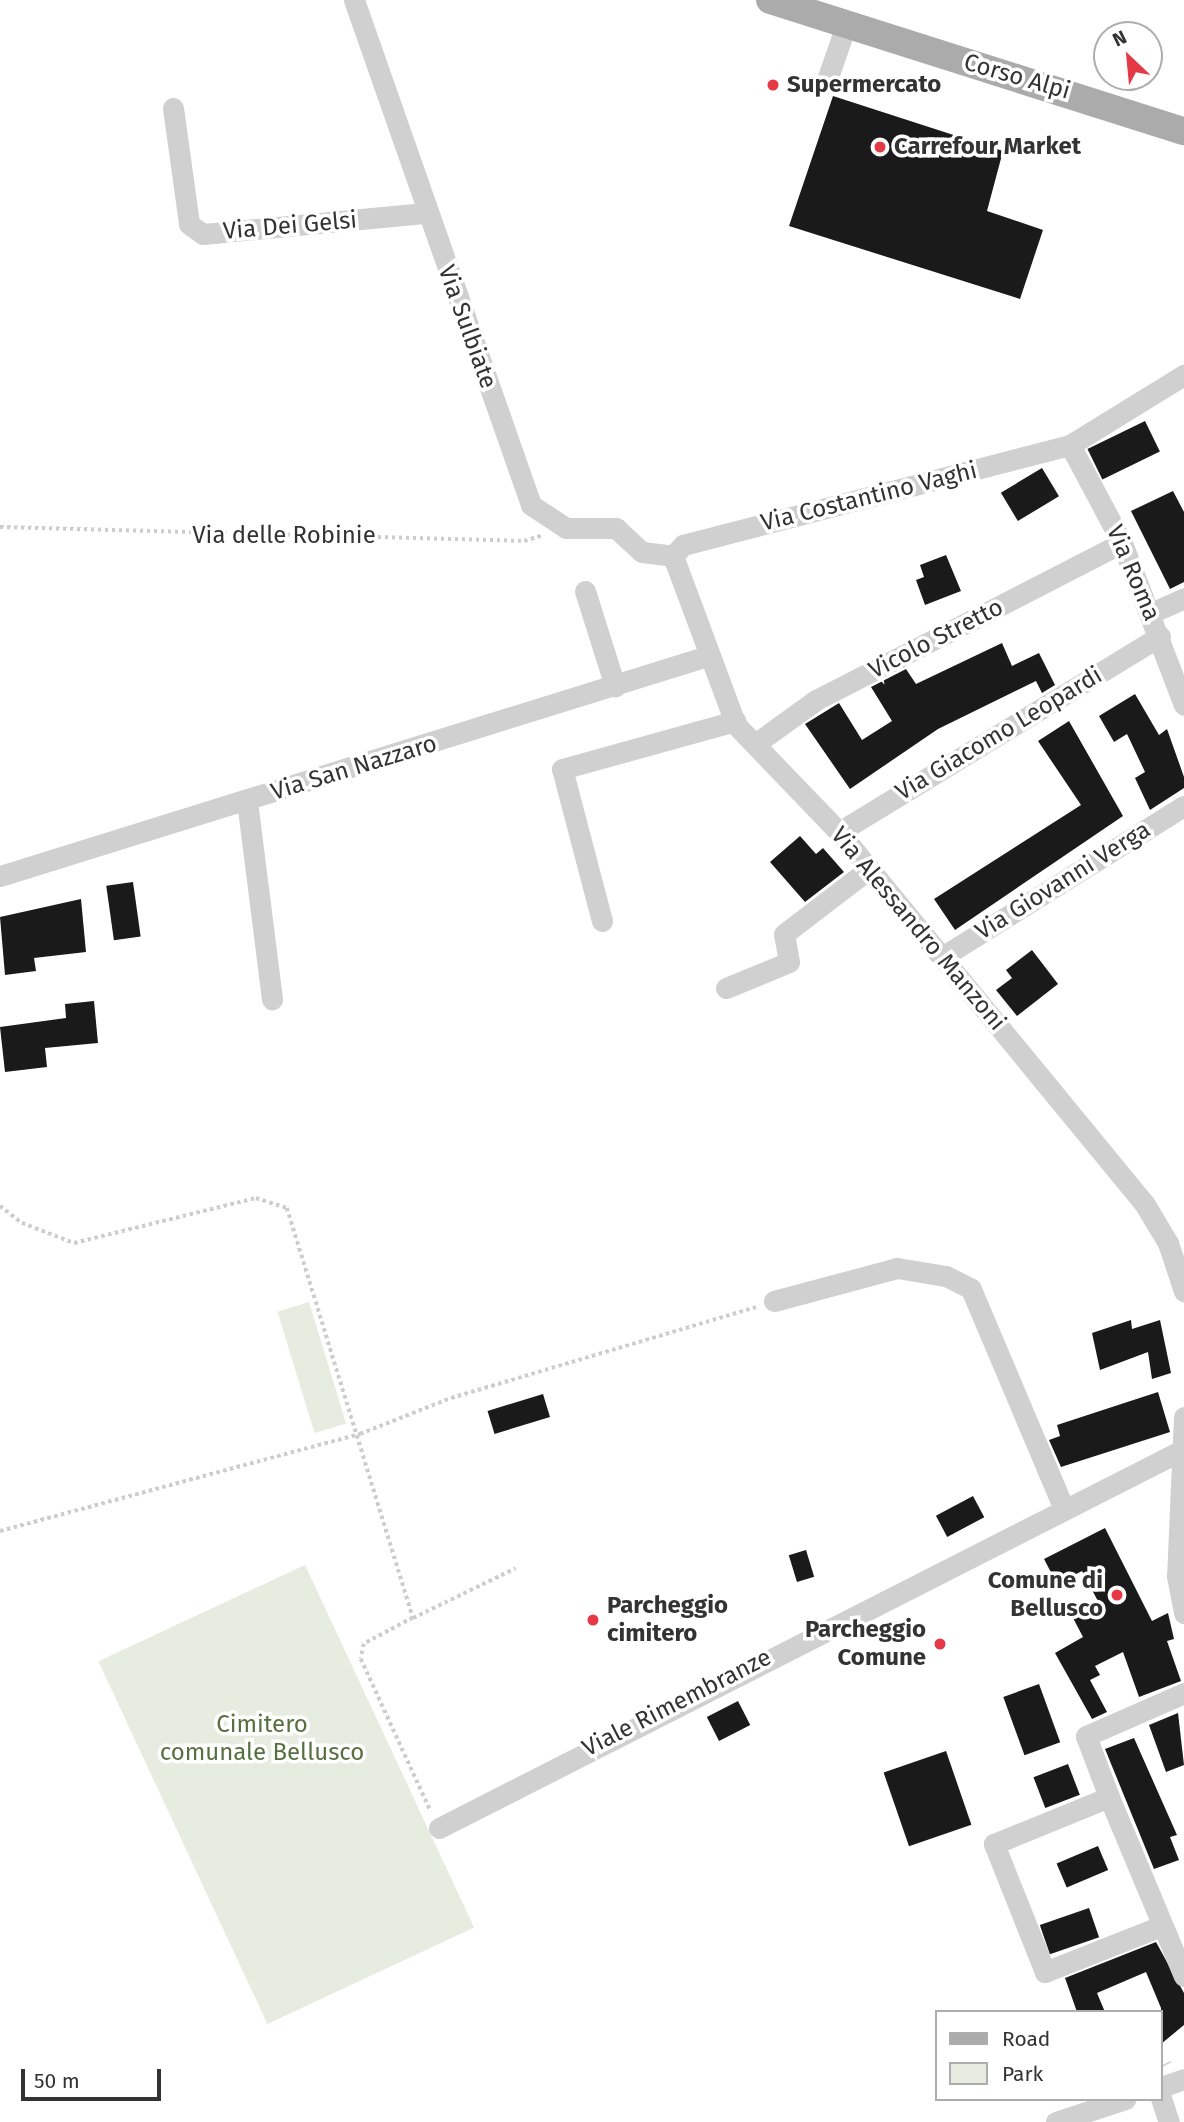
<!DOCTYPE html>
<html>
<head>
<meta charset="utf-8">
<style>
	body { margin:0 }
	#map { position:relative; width:1184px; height:2122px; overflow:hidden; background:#fff; font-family:"Fira Sans",sans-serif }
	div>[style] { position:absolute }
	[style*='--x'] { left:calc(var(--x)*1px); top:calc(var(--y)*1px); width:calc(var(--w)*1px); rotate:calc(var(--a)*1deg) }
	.green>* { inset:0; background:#e6ecdf; transform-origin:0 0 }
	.building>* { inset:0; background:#1a1a1a; transform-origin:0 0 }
	.minor-tunnel>* { height:21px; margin-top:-10.5px; transform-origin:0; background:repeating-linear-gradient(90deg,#d6d6d6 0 21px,transparent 0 31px) }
	.path>* { height:3.5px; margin-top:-1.75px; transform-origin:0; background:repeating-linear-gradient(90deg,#cdcdcd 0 3.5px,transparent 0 7px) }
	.minor>* { height:21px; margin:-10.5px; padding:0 10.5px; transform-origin:10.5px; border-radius:10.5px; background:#d0d0d0 }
	.major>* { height:28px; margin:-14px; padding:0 14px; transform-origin:14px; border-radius:14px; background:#ababab }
	.dots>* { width:19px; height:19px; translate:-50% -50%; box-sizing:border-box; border:4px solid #fff; border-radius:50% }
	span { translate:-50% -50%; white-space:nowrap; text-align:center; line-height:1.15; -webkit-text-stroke:7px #fff; paint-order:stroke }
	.street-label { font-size:24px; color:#333 }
	.poi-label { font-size:24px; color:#333; font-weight:700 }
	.left { translate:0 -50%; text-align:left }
	.right { translate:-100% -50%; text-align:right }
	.park-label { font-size:24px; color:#56703f }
	.legend { position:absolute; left:935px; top:2010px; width:228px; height:91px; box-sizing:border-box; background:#fff; border:2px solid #adadad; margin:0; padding:9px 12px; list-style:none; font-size:21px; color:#333 }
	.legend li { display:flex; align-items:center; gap:14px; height:35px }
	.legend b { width:35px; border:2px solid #adadad }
	.north { position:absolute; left:1093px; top:21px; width:70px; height:70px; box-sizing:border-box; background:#fff; border:2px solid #adadad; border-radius:50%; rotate:334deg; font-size:19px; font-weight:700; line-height:28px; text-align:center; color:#333 }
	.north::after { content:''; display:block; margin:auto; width:24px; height:32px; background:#e63946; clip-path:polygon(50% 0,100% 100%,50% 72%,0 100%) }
	.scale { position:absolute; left:21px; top:2069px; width:140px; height:32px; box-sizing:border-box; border:4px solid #333; border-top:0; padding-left:9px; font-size:21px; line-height:24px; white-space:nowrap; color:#333; -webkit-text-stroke:5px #fff; paint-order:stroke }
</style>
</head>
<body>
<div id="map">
	<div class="green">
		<i style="left:309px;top:1302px;width:127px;height:33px;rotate:73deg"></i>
		<i style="left:305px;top:1565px;width:400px;height:228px;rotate:65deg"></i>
	</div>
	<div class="building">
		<i style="clip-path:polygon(833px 96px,1003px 151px,987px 211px,1043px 230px,1020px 299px,789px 226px)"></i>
		<i style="left:1145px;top:421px;width:34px;height:64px;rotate:64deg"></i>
		<i style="left:1042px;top:468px;width:33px;height:48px;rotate:59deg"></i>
		<i style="clip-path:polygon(1173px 491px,1184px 512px,1184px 582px,1170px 589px,1131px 511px)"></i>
		<i style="clip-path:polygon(946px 555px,961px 591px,925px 605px,916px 580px,924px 577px,920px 565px)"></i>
		<i style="clip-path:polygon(1002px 643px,1012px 666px,1039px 653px,1055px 685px,1042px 693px,1036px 681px,938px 729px,850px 789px,805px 724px,839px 703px,862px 740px,892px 721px,871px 687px,906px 669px,916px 684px)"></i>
		<i style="clip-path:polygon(1135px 694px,1159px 735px,1167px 729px,1184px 777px,1184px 788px,1150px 810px,1135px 778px,1145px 772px,1127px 734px,1114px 742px,1099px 716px)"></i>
		<i style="clip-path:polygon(1069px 721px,1123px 816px,955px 930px,934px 899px,1081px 805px,1038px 741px)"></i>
		<i style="clip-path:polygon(800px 836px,816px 854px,823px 848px,844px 872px,805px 902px,770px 862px)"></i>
		<i style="left:133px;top:882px;width:55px;height:27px;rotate:82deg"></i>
		<i style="clip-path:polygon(81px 899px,86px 952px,34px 958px,36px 971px,5px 975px,0 917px)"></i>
		<i style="clip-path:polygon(1032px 950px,1058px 984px,1017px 1016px,996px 990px,1012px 978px,1006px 970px)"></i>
		<i style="clip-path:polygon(94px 1001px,98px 1043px,45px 1048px,47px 1067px,5px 1072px,0 1027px,66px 1018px,65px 1004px)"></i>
		<i style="clip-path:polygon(1131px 1320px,1132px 1329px,1160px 1320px,1171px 1373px,1152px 1379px,1148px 1352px,1100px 1370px,1092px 1333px)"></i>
		<i style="clip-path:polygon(1158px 1392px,1170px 1432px,1061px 1467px,1049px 1440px,1060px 1436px,1057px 1425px)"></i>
		<i style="left:543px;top:1394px;width:24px;height:58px;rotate:73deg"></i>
		<i style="left:973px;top:1496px;width:24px;height:42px;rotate:62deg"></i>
		<i style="clip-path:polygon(1105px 1528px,1152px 1621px,1168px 1613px,1174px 1639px,1167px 1641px,1181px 1681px,1139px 1697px,1123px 1652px,1095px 1666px,1100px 1675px,1090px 1680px,1107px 1712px,1092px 1719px,1055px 1653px,1083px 1637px,1073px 1618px,1100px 1605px,1082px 1571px,1057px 1584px,1044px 1559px)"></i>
		<i style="left:806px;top:1550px;width:28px;height:18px;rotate:73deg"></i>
		<i style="left:1039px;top:1684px;width:62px;height:38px;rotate:70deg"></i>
		<i style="left:738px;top:1701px;width:27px;height:35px;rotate:63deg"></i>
		<i style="clip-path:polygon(1178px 1713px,1184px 1765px,1166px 1772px,1149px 1725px)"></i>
		<i style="clip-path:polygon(1134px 1738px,1177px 1835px,1170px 1837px,1179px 1860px,1154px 1869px,1105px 1749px)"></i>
		<i style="left:946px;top:1751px;width:78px;height:66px;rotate:71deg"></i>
		<i style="left:1068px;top:1764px;width:33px;height:37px;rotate:69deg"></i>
		<i style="left:1098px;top:1846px;width:26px;height:45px;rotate:67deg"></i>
		<i style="left:1089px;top:1908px;width:31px;height:52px;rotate:71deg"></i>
		<i style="clip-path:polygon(1156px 1942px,1184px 1993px,1184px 2025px,1161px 2044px,1161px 2008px,1146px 1972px,1097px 1993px,1105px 2012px,1077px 2012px,1065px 1978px)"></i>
	</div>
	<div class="minor-tunnel">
		<i style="--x:1161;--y:2065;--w:2;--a:63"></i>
	</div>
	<div class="path">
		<i style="--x:0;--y:527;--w:524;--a:1.53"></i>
		<i style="--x:524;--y:541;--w:21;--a:-17"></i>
		<i style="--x:0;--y:1206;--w:28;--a:38"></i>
		<i style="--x:22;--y:1223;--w:56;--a:21"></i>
		<i style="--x:74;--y:1243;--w:187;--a:-13.9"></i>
		<i style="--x:256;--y:1198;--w:33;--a:18"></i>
		<i style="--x:287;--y:1208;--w:429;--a:72.9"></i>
		<i style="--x:413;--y:1618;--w:114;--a:-25.9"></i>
		<i style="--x:0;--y:1531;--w:373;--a:-15.1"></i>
		<i style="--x:360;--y:1434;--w:98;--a:-21.6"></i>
		<i style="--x:451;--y:1398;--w:318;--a:-16.6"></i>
		<i style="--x:413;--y:1618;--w:55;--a:152"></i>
		<i style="--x:364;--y:1644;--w:15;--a:101"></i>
		<i style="--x:361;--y:1659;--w:168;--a:65.4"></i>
	</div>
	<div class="minor">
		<i style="--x:354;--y:0;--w:535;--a:70.68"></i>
		<i style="--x:531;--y:505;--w:42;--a:33.3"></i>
		<i style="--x:566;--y:528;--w:50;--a:0"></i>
		<i style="--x:616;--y:528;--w:35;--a:43"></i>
		<i style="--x:642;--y:552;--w:31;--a:7"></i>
		<i style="--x:826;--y:83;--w:61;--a:-71"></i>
		<i style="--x:173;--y:108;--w:117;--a:82.1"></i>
		<i style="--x:189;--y:224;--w:17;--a:36"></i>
		<i style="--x:203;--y:234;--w:225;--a:-5.4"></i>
		<i style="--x:1070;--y:445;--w:111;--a:62"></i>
		<i style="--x:1122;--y:543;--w:173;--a:69.1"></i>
		<i style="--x:673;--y:556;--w:180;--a:69.6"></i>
		<i style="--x:736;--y:725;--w:149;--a:46.1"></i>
		<i style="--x:839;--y:832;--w:480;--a:50.6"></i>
		<i style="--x:1144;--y:1203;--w:47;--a:59"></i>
		<i style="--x:1168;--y:1243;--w:51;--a:71.6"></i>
		<i style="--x:673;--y:556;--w:15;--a:-48"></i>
		<i style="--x:683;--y:545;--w:400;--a:-14.5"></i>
		<i style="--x:1070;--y:445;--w:134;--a:-31.6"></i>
		<i style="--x:585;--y:591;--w:100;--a:72.5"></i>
		<i style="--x:1151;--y:613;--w:36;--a:-24"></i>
		<i style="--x:755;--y:744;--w:75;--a:-35.8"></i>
		<i style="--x:816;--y:700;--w:344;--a:-27.2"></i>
		<i style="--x:247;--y:801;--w:200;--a:82.8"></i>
		<i style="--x:839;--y:832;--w:376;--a:-31.4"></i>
		<i style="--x:0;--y:876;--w:740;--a:-17.28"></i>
		<i style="--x:602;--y:921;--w:157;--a:-104.7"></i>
		<i style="--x:562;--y:769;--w:180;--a:-15.5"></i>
		<i style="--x:942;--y:957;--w:285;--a:-32"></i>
		<i style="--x:726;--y:988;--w:68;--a:-22.4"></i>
		<i style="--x:789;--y:962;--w:28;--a:-100"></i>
		<i style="--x:784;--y:934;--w:107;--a:-37.4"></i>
		<i style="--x:774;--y:1301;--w:127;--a:-15"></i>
		<i style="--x:897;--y:1268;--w:50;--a:9.3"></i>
		<i style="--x:946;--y:1276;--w:28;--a:27"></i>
		<i style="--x:971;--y:1289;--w:239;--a:67.1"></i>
		<i style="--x:1184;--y:1417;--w:159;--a:92.5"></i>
		<i style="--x:1177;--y:1576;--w:38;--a:79"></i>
		<i style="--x:1109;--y:1797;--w:65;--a:-110.7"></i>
		<i style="--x:1086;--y:1736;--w:107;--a:-23.7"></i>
		<i style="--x:439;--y:1828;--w:836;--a:-26.96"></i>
		<i style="--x:1161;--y:1926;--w:125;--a:158.4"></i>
		<i style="--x:1045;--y:1972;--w:138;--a:-111.7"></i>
		<i style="--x:994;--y:1844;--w:124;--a:-22.2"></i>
		<i style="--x:1109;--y:1797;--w:194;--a:67.3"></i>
		<i style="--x:1161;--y:2087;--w:24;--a:-19"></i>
		<i style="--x:1161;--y:2098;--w:25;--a:72"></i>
		<i style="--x:1056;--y:2122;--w:73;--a:-18.4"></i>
	</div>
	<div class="major">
		<i style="--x:770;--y:0;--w:434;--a:17.6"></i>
	</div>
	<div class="dots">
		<i style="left:773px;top:85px;background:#e63946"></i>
		<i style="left:880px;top:147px;background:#e63946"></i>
		<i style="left:1117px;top:1595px;background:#e63946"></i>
		<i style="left:593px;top:1620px;background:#e63946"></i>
		<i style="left:940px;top:1644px;background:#e63946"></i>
	</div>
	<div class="street-label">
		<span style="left:1017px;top:77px;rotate:16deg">Corso Alpi</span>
		<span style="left:290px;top:226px;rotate:-5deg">Via Dei Gelsi</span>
		<span style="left:467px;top:327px;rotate:70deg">Via Sulbiate</span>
		<span style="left:869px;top:497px;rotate:-14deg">Via Costantino Vaghi</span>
		<span style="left:284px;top:536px">Via delle Robinie</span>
		<span style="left:1133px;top:573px;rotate:67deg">Via Roma</span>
		<span style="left:936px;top:639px;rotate:-27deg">Vicolo Stretto</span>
		<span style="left:999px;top:734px;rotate:-31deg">Via Giacomo Leopardi</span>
		<span style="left:354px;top:768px;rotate:-17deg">Via San Nazzaro</span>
		<span style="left:1063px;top:881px;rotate:-32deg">Via Giovanni Verga</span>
		<span style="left:918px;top:929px;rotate:50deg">Via Alessandro Manzoni</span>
		<span style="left:677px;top:1703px;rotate:-27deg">Viale Rimembranze</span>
	</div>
	<div class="poi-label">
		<span class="left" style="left:787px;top:85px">Supermercato</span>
		<span class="left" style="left:894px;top:147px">Carrefour Market</span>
		<span class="right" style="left:1103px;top:1595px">Comune di<br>Bellusco</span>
		<span class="left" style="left:607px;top:1620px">Parcheggio<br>cimitero</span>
		<span class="right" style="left:926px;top:1644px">Parcheggio<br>Comune</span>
	</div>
	<div class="park-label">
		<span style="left:262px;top:1739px">Cimitero<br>comunale Bellusco</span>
	</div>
	<ul class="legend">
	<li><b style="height:9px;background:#ababab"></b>Road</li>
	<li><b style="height:19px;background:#e6ecdf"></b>Park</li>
	</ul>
	<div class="north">N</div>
	<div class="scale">50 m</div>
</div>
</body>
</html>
